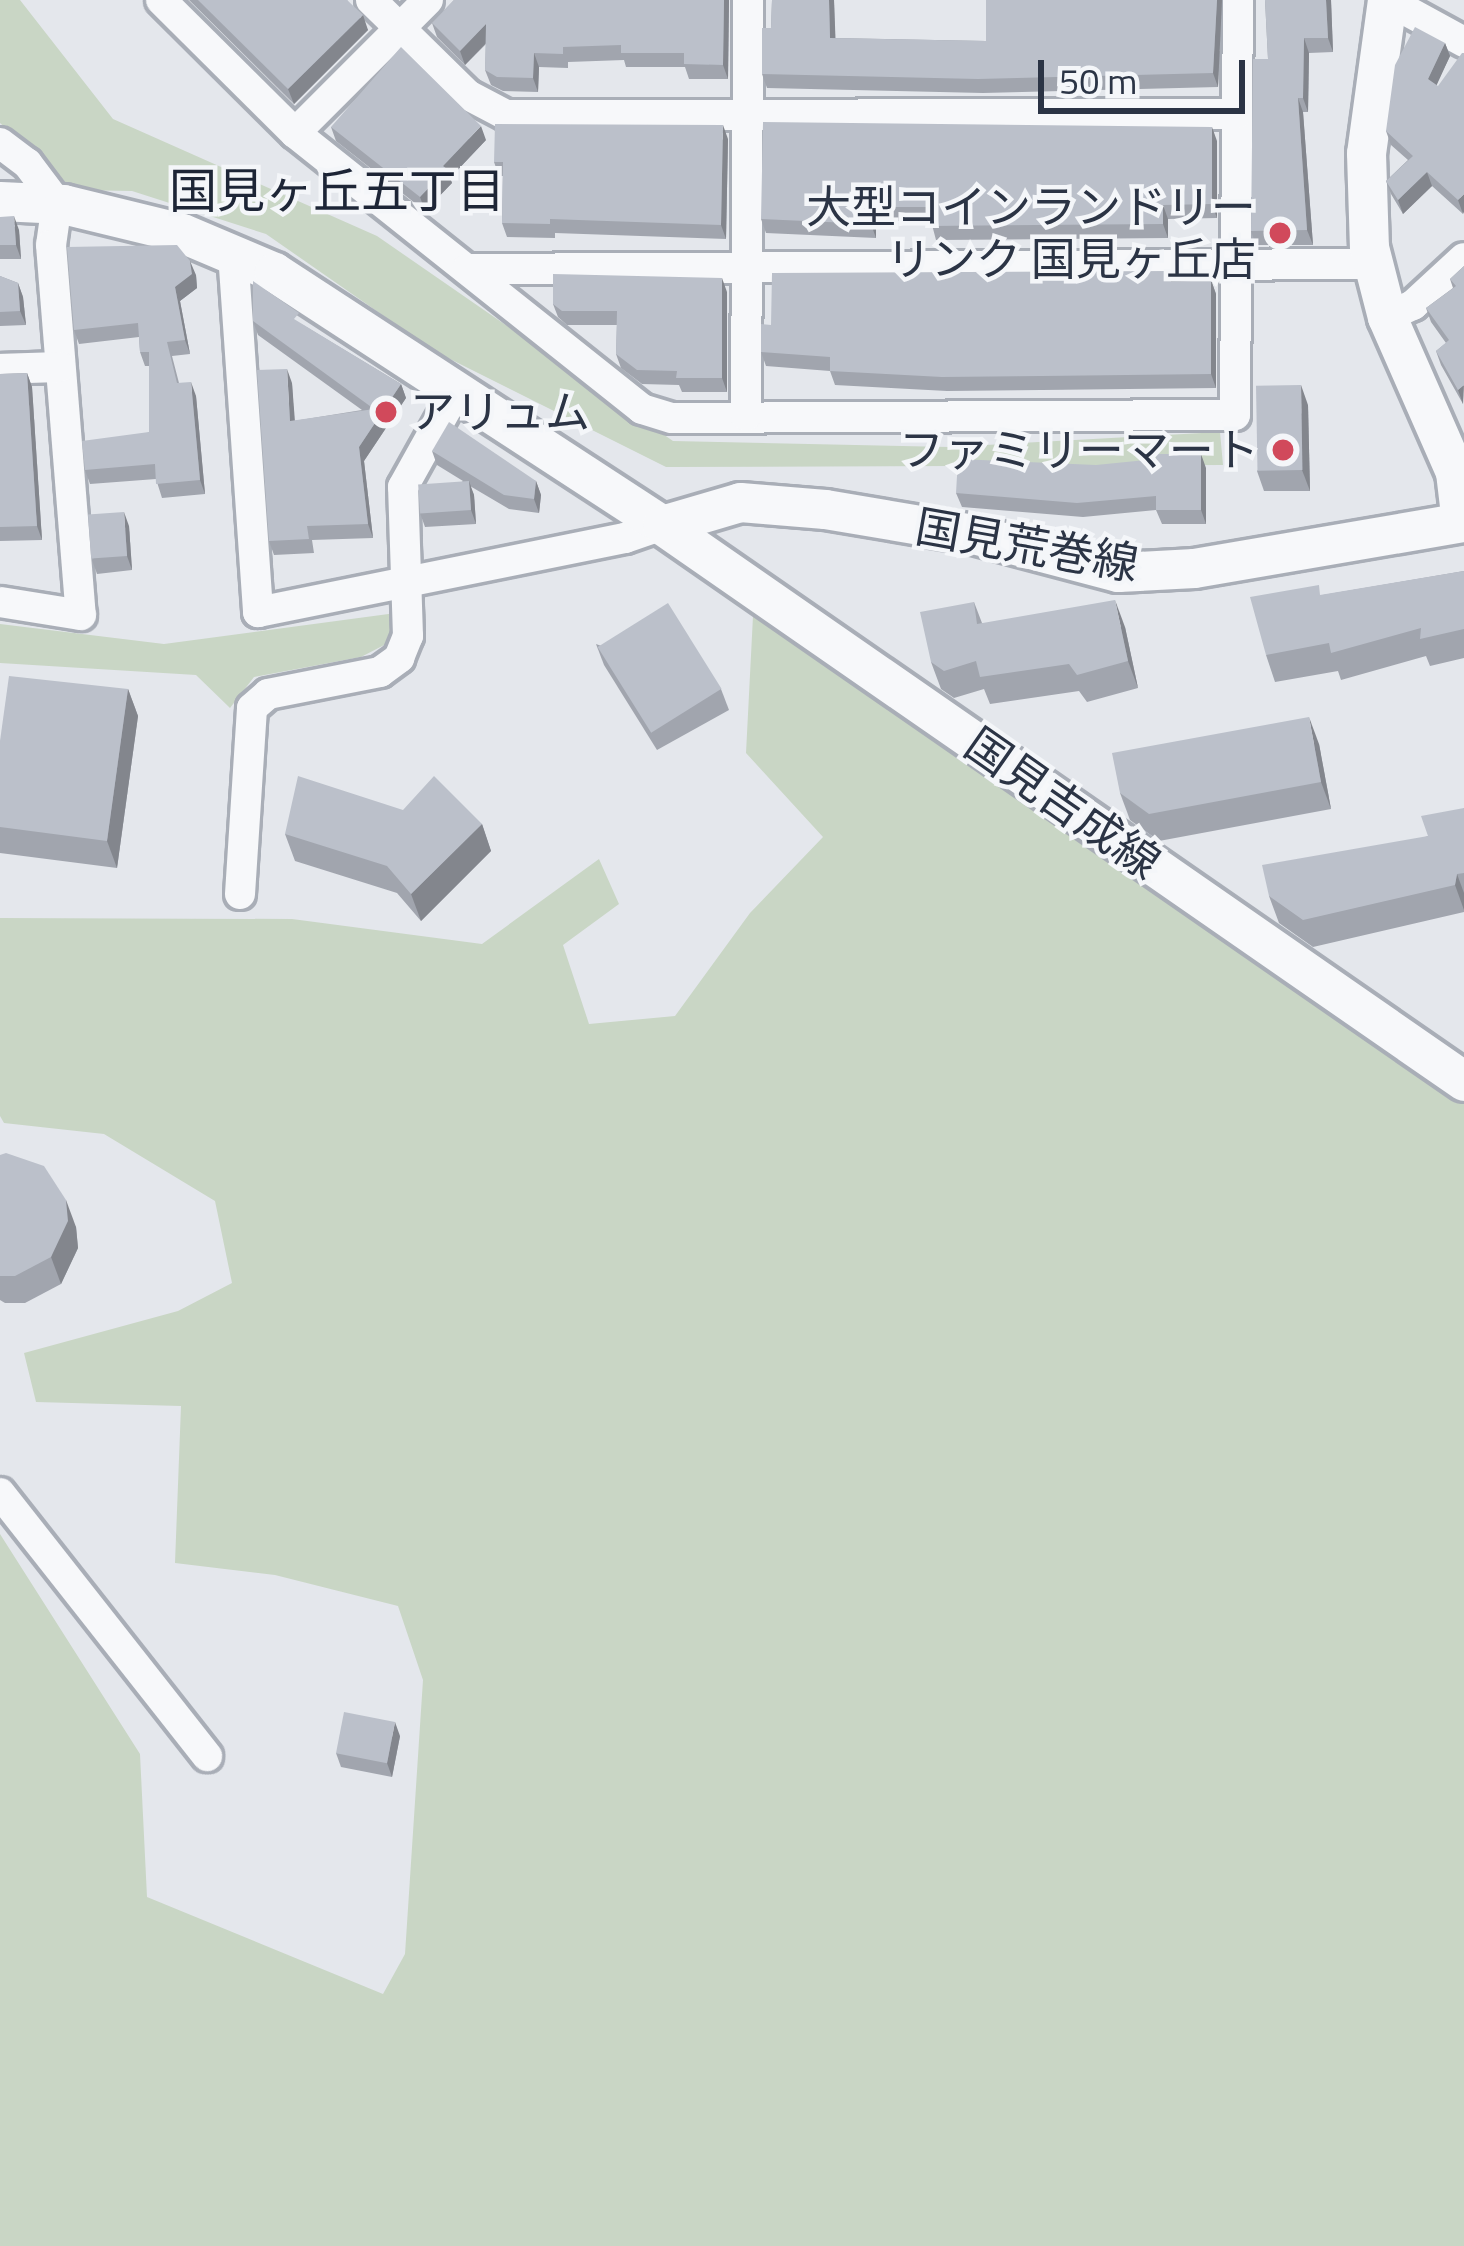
<!DOCTYPE html>
<html>
<head>
<meta charset="utf-8">
<style>
	body { margin:0 }
	#map { position:relative; width:1464px; height:2246px; overflow:hidden; background:#e4e7ec; font-family:"Titillium Web","Noto Sans JP",sans-serif }
	div>[style] { position:absolute }
	[style*='--x'] { left:calc(var(--x)*1px); top:calc(var(--y)*1px); width:calc(var(--w)*1px); rotate:calc(var(--a)*1deg) }
	.green>* { inset:0; background:#c9d6c5 }
	.roads { filter:drop-shadow(3px 0 #a9aeb7) drop-shadow(-3px 0 #a9aeb7) drop-shadow(0 3px #a9aeb7) drop-shadow(0 -3px #a9aeb7) }
	.minor>* { height:30px; margin:-15px; padding:0 15px; transform-origin:15px; border-radius:15px; background:#f7f8fa }
	.tertiary>* { height:39px; margin:-19.5px; padding:0 19.5px; transform-origin:19.5px; border-radius:19.5px; background:#f7f8fa }
	.wall>* { inset:0; background:#a1a5ae }
	.shaded-wall>* { inset:0; background:#83868d }
	.building>* { inset:0; background:#bbc0ca; transform-origin:0 0 }
	.dots>* { width:33px; height:33px; translate:-50% -50%; box-sizing:border-box; border:6px solid #f4f6f9; border-radius:50% }
	span { translate:-50% -50%; white-space:nowrap; text-align:center; line-height:1.15; -webkit-text-stroke:9px #f4f6f9; paint-order:stroke }
	.poi-label { font-size:45px; color:#2b3445 }
	.right { translate:-100% -50%; text-align:right }
	.left { translate:0 -50%; text-align:left }
	.street-label { font-size:45px; color:#2b3445 }
	.neighbourhood-label { font-size:48px; color:#1d2536 }
	.scale { position:absolute; left:1038px; top:60px; width:207px; height:54px; box-sizing:border-box; border:6px solid #2b3445; border-top:0; padding-left:15px; font-size:36px; line-height:42px; white-space:nowrap; color:#2b3445; -webkit-text-stroke:9px #f4f6f9; paint-order:stroke }
</style>
</head>
<body>
<div id="map">
	<div class="green">
		<i style="clip-path:polygon(0 0,20px 0,113px 119px,377px 236px,673px 441px,949px 447px,1220px 432px,1223px 465px,666px 467px,434px 351px,266px 234px,132px 191px,74px 190px,0 123px)"></i>
		<i style="clip-path:polygon(396px 613px,390px 642px,361px 657px,254px 677px,230px 708px,196px 675px,0 663px,0 624px,164px 644px)"></i>
		<i style="clip-path:polygon(753px 616px,785px 628px,1464px 1102px,1464px 2246px,0 2246px,0 1534px,140px 1754px,147px 1897px,383px 1994px,405px 1954px,423px 1680px,398px 1606px,275px 1575px,175px 1563px,181px 1406px,36px 1402px,24px 1353px,178px 1311px,232px 1283px,215px 1201px,104px 1134px,4px 1123px,0 1116px,0 918px,292px 919px,482px 944px,599px 859px,619px 904px,563px 945px,589px 1024px,675px 1016px,750px 913px,823px 837px,746px 753px)"></i>
	</div>
	<div class="roads">
		<div class="minor">
			<i style="--x:161;--y:0;--w:189;--a:44.8"></i>
			<i style="--x:295;--y:133;--w:443;--a:38.5"></i>
			<i style="--x:642;--y:409;--w:31;--a:17"></i>
			<i style="--x:672;--y:418;--w:563;--a:-0.31"></i>
			<i style="--x:1235;--y:415;--w:415;--a:-89.6"></i>
			<i style="--x:371;--y:0;--w:136;--a:44.4"></i>
			<i style="--x:468;--y:95;--w:43;--a:27.8"></i>
			<i style="--x:506;--y:115;--w:731;--a:-0.08"></i>
			<i style="--x:1387;--y:0;--w:88;--a:28.6"></i>
			<i style="--x:295;--y:133;--w:188;--a:-45"></i>
			<i style="--x:0;--y:143;--w:34;--a:37"></i>
			<i style="--x:27;--y:163;--w:50;--a:53.1"></i>
			<i style="--x:57;--y:203;--w:42;--a:98.1"></i>
			<i style="--x:51;--y:245;--w:371;--a:85.4"></i>
			<i style="--x:81;--y:615;--w:82;--a:-170.9"></i>
			<i style="--x:233;--y:253;--w:360;--a:86"></i>
			<i style="--x:258;--y:612;--w:374;--a:-11.4"></i>
			<i style="--x:625;--y:538;--w:39;--a:-19"></i>
			<i style="--x:467;--y:269;--w:905;--a:-0.32"></i>
			<i style="--x:1387;--y:317;--w:29;--a:-25"></i>
			<i style="--x:1413;--y:305;--w:69;--a:-42.7"></i>
			<i style="--x:0;--y:369;--w:60;--a:-1.9"></i>
			<i style="--x:746;--y:416;--w:416;--a:-89.7"></i>
			<i style="--x:240;--y:894;--w:186;--a:-86.3"></i>
			<i style="--x:252;--y:708;--w:21;--a:-41"></i>
			<i style="--x:268;--y:694;--w:114;--a:-11.1"></i>
			<i style="--x:380;--y:672;--w:24;--a:-36"></i>
			<i style="--x:399;--y:658;--w:24;--a:-68"></i>
			<i style="--x:408;--y:636;--w:149;--a:-91.9"></i>
			<i style="--x:403;--y:487;--w:113;--a:-60.9"></i>
			<i style="--x:0;--y:1493;--w:335;--a:51.8"></i>
		</div>
		<div class="tertiary">
			<i style="--x:1387;--y:0;--w:154;--a:97.8"></i>
			<i style="--x:1366;--y:153;--w:94;--a:88.2"></i>
			<i style="--x:1369;--y:247;--w:72;--a:75.6"></i>
			<i style="--x:1387;--y:317;--w:169;--a:66.3"></i>
			<i style="--x:1455;--y:472;--w:50;--a:83.2"></i>
			<i style="--x:0;--y:201;--w:63;--a:2.7"></i>
			<i style="--x:63;--y:204;--w:122;--a:13.7"></i>
			<i style="--x:182;--y:233;--w:100;--a:23"></i>
			<i style="--x:274;--y:272;--w:463;--a:33.1"></i>
			<i style="--x:662;--y:525;--w:976;--a:34.73"></i>
			<i style="--x:662;--y:525;--w:81;--a:-16.4"></i>
			<i style="--x:740;--y:502;--w:85;--a:4.7"></i>
			<i style="--x:825;--y:509;--w:150;--a:9.6"></i>
			<i style="--x:973;--y:534;--w:150;--a:14.7"></i>
			<i style="--x:1118;--y:572;--w:76;--a:-3"></i>
			<i style="--x:1194;--y:568;--w:274;--a:-9.7"></i>
		</div>
	</div>
	<div class="wall">
		<i style="clip-path:polygon(189px 0,347px 0,368px 30px,294px 104px)"></i>
		<i style="clip-path:polygon(454px 0,729px 0,728px 79px,689px 79px,685px 67px,626px 67px,624px 60px,568px 62px,568px 68px,539px 67px,538px 92px,503px 91px,491px 85px,485px 70px,486px 44px,465px 65px,437px 37px,432px 23px)"></i>
		<i style="clip-path:polygon(772px 0,834px 0,835px 38px,986px 41px,1222px 0,1218px 87px,983px 93px,767px 88px,762px 74px,771px 28px)"></i>
		<i style="clip-path:polygon(1265px 0,1331px 0,1333px 52px,1309px 53px,1308px 112px,1303px 112px,1313px 245px,1256px 245px,1251px 231px,1268px 59px)"></i>
		<i style="clip-path:polygon(1445px 43px,1450px 56px,1436px 85px,1463px 214px,1432px 186px,1403px 214px,1391px 194px,1386px 181px,1408px 160px,1391px 145px,1386px 131px)"></i>
		<i style="clip-path:polygon(331px 127px,486px 140px,450px 178px,452px 183px,425px 211px,336px 141px)"></i>
		<i style="clip-path:polygon(728px 139px,726px 239px,555px 233px,555px 238px,507px 237px,502px 223px,503px 176px,499px 176px,494px 162px)"></i>
		<i style="clip-path:polygon(1217px 141px,1217px 218px,1168px 219px,1168px 238px,936px 240px,931px 221px,876px 221px,876px 238px,766px 233px,761px 219px)"></i>
		<i style="clip-path:polygon(0 217px,19px 230px,21px 259px,0 259px)"></i>
		<i style="clip-path:polygon(1464px 266px,1463px 404px,1441px 365px,1436px 351px,1446px 343px,1431px 322px,1426px 308px,1453px 288px,1450px 279px)"></i>
		<i style="clip-path:polygon(196px 275px,197px 288px,180px 301px,190px 354px,172px 356px,179px 383px,196px 396px,205px 494px,162px 498px,156px 479px,90px 484px,85px 470px,149px 432px,149px 366px,145px 366px,140px 352px,139px 337px,79px 344px,74px 330px)"></i>
		<i style="clip-path:polygon(0 276px,18px 283px,23px 297px,26px 325px,0 326px)"></i>
		<i style="clip-path:polygon(1211px 280px,1216px 294px,1216px 388px,947px 391px,835px 385px,830px 371px,766px 366px,761px 352px,771px 325px,1175px 282px)"></i>
		<i style="clip-path:polygon(727px 292px,727px 392px,682px 392px,679px 385px,642px 384px,621px 368px,616px 354px,617px 325px,567px 325px,558px 317px,553px 304px)"></i>
		<i style="clip-path:polygon(253px 321px,303px 325px,401px 384px,406px 398px,364px 461px,373px 538px,312px 540px,314px 553px,274px 555px,269px 541px,292px 383px,294px 421px,362px 410px,258px 335px)"></i>
		<i style="clip-path:polygon(27px 373px,32px 387px,42px 540px,0 541px,0 374px)"></i>
		<i style="clip-path:polygon(1308px 405px,1310px 491px,1264px 491px,1257px 471px)"></i>
		<i style="clip-path:polygon(432px 451px,536px 481px,541px 495px,539px 513px,509px 509px,470px 486px,474px 495px,476px 524px,425px 527px,420px 513px,463px 481px,437px 465px)"></i>
		<i style="clip-path:polygon(1096px 465px,1206px 468px,1206px 524px,1162px 524px,1156px 510px,1083px 517px,962px 507px,956px 493px)"></i>
		<i style="clip-path:polygon(129px 526px,132px 570px,97px 574px,92px 560px)"></i>
		<i style="clip-path:polygon(1464px 571px,1464px 658px,1430px 666px,1426px 656px,1341px 680px,1338px 671px,1275px 682px,1266px 655px,1323px 595px)"></i>
		<i style="clip-path:polygon(974px 602px,982px 623px,1125px 627px,1138px 688px,1087px 702px,1079px 691px,990px 704px,984px 689px,954px 698px,941px 689px,931px 662px)"></i>
		<i style="clip-path:polygon(596px 644px,721px 689px,729px 710px,657px 750px,604px 665px)"></i>
		<i style="clip-path:polygon(128px 689px,138px 716px,117px 868px,0 853px,0 741px)"></i>
		<i style="clip-path:polygon(1319px 744px,1331px 809px,1159px 841px,1130px 820px,1120px 793px)"></i>
		<i style="clip-path:polygon(1464px 808px,1464px 912px,1313px 947px,1279px 923px,1269px 896px,1428px 836px)"></i>
		<i style="clip-path:polygon(403px 810px,482px 824px,491px 851px,421px 921px,397px 893px,295px 861px,285px 834px)"></i>
		<i style="clip-path:polygon(0 1155px,76px 1227px,78px 1248px,61px 1284px,25px 1303px,5px 1303px,0 1300px)"></i>
		<i style="clip-path:polygon(400px 1736px,392px 1777px,341px 1767px,336px 1753px)"></i>
	</div>
	<div class="shaded-wall">
		<i style="clip-path:polygon(724px 0,729px 0,728px 79px,723px 65px)"></i>
		<i style="clip-path:polygon(829px 0,834px 0,836px 52px,830px 38px)"></i>
		<i style="clip-path:polygon(1217px 0,1222px 0,1218px 87px,1213px 73px)"></i>
		<i style="clip-path:polygon(1326px 0,1331px 0,1333px 52px,1328px 38px)"></i>
		<i style="clip-path:polygon(363px 15px,368px 30px,294px 104px,288px 89px)"></i>
		<i style="clip-path:polygon(486px 24px,491px 38px,465px 65px,460px 51px)"></i>
		<i style="clip-path:polygon(1304px 38px,1309px 53px,1308px 112px,1303px 98px)"></i>
		<i style="clip-path:polygon(1445px 43px,1450px 56px,1433px 93px,1428px 79px)"></i>
		<i style="clip-path:polygon(534px 53px,539px 67px,538px 92px,533px 78px)"></i>
		<i style="clip-path:polygon(1298px 98px,1303px 112px,1313px 245px,1307px 230px)"></i>
		<i style="clip-path:polygon(723px 125px,728px 139px,726px 239px,721px 225px)"></i>
		<i style="clip-path:polygon(481px 126px,486px 140px,450px 178px,452px 183px,425px 211px,420px 197px,443px 166px)"></i>
		<i style="clip-path:polygon(1212px 127px,1217px 141px,1217px 218px,1212px 204px)"></i>
		<i style="clip-path:polygon(1427px 172px,1432px 186px,1403px 214px,1398px 200px)"></i>
		<i style="clip-path:polygon(1464px 194px,1464px 212px,1463px 214px,1458px 200px)"></i>
		<i style="clip-path:polygon(1163px 205px,1168px 219px,1168px 238px,1163px 224px)"></i>
		<i style="clip-path:polygon(871px 207px,876px 221px,876px 238px,871px 224px)"></i>
		<i style="clip-path:polygon(14px 216px,19px 230px,21px 259px,16px 245px)"></i>
		<i style="clip-path:polygon(190px 261px,196px 275px,197px 288px,180px 301px,190px 354px,185px 340px,175px 287px)"></i>
		<i style="clip-path:polygon(722px 278px,727px 292px,727px 392px,722px 378px)"></i>
		<i style="clip-path:polygon(1211px 280px,1216px 294px,1216px 388px,1211px 374px)"></i>
		<i style="clip-path:polygon(18px 283px,23px 297px,26px 325px,20px 311px)"></i>
		<i style="clip-path:polygon(287px 369px,292px 383px,296px 435px,290px 421px)"></i>
		<i style="clip-path:polygon(27px 373px,32px 387px,42px 540px,37px 526px)"></i>
		<i style="clip-path:polygon(191px 382px,196px 396px,205px 494px,200px 480px)"></i>
		<i style="clip-path:polygon(401px 384px,406px 398px,364px 461px,373px 538px,368px 524px,359px 447px)"></i>
		<i style="clip-path:polygon(1301px 385px,1308px 405px,1310px 491px,1302px 470px)"></i>
		<i style="clip-path:polygon(1464px 385px,1463px 404px,1458px 390px)"></i>
		<i style="clip-path:polygon(1201px 454px,1206px 468px,1206px 524px,1201px 510px)"></i>
		<i style="clip-path:polygon(469px 481px,474px 495px,476px 524px,471px 510px)"></i>
		<i style="clip-path:polygon(536px 481px,541px 495px,539px 513px,534px 499px)"></i>
		<i style="clip-path:polygon(124px 512px,129px 526px,132px 570px,127px 556px)"></i>
		<i style="clip-path:polygon(1115px 600px,1125px 627px,1138px 688px,1128px 661px)"></i>
		<i style="clip-path:polygon(128px 689px,138px 716px,117px 868px,107px 841px)"></i>
		<i style="clip-path:polygon(1309px 717px,1319px 744px,1331px 809px,1321px 782px)"></i>
		<i style="clip-path:polygon(482px 824px,491px 851px,421px 921px,411px 894px)"></i>
		<i style="clip-path:polygon(1457px 874px,1464px 893px,1464px 910px,1455px 885px)"></i>
		<i style="clip-path:polygon(66px 1200px,76px 1227px,78px 1248px,61px 1284px,51px 1257px)"></i>
		<i style="clip-path:polygon(395px 1722px,400px 1736px,392px 1777px,387px 1763px)"></i>
	</div>
	<div class="building">
		<i style="clip-path:polygon(198px 0,347px 0,363px 15px,288px 89px)"></i>
		<i style="clip-path:polygon(454px 0,724px 0,723px 65px,684px 64px,684px 53px,621px 53px,621px 45px,563px 47px,563px 54px,534px 53px,533px 78px,497px 77px,485px 70px,486px 24px,460px 51px,432px 23px)"></i>
		<i style="clip-path:polygon(772px 0,829px 0,830px 38px,986px 41px,986px 0,1217px 0,1213px 73px,978px 79px,762px 74px,762px 28px,771px 28px)"></i>
		<i style="clip-path:polygon(1265px 0,1326px 0,1328px 38px,1304px 38px,1303px 98px,1298px 98px,1307px 230px,1251px 231px,1253px 59px,1268px 59px)"></i>
		<i style="clip-path:polygon(1415px 27px,1445px 43px,1428px 79px,1438px 86px,1462px 53px,1464px 53px,1464px 194px,1458px 200px,1427px 172px,1398px 200px,1386px 181px,1413px 156px,1386px 131px,1395px 65px)"></i>
		<i style="clip-path:polygon(401px 47px,481px 126px,443px 166px,447px 169px,420px 197px,331px 127px)"></i>
		<i style="clip-path:polygon(763px 122px,1212px 127px,1212px 204px,1163px 205px,1163px 224px,931px 226px,931px 207px,871px 207px,871px 224px,761px 219px)"></i>
		<i style="clip-path:polygon(495px 124px,723px 125px,721px 225px,550px 219px,550px 224px,502px 223px,503px 162px,494px 162px)"></i>
		<i style="clip-path:polygon(14px 216px,16px 245px,0 245px,0 217px)"></i>
		<i style="clip-path:polygon(177px 245px,190px 261px,192px 274px,175px 287px,185px 340px,167px 342px,177px 383px,191px 382px,200px 480px,156px 484px,155px 464px,85px 470px,82px 441px,149px 432px,149px 352px,140px 352px,138px 323px,74px 330px,67px 247px)"></i>
		<i style="clip-path:polygon(1464px 266px,1464px 385px,1458px 390px,1436px 351px,1449px 340px,1426px 308px,1456px 286px,1450px 279px)"></i>
		<i style="clip-path:polygon(1171px 271px,1171px 282px,1211px 280px,1211px 374px,942px 377px,830px 371px,830px 357px,761px 352px,761px 324px,771px 325px,772px 273px)"></i>
		<i style="clip-path:polygon(553px 274px,722px 278px,722px 378px,676px 378px,677px 371px,637px 370px,616px 354px,617px 311px,562px 311px,553px 304px)"></i>
		<i style="clip-path:polygon(0 276px,18px 283px,20px 311px,0 312px)"></i>
		<i style="clip-path:polygon(253px 281px,299px 313px,294px 319px,401px 384px,359px 447px,368px 524px,307px 526px,309px 539px,269px 541px,257px 370px,287px 369px,290px 421px,374px 409px,253px 321px)"></i>
		<i style="clip-path:polygon(27px 373px,37px 526px,0 527px,0 374px)"></i>
		<i style="left:1301px;top:385px;width:85px;height:45px;rotate:89deg"></i>
		<i style="clip-path:polygon(449px 422px,536px 481px,534px 499px,504px 495px,432px 451px)"></i>
		<i style="clip-path:polygon(1156px 454px,1201px 454px,1201px 510px,1156px 510px,1156px 496px,1077px 503px,956px 493px,958px 459px,1096px 465px,1156px 459px)"></i>
		<i style="left:469px;top:481px;width:29px;height:51px;rotate:86deg"></i>
		<i style="left:124px;top:512px;width:44px;height:36px;rotate:86deg"></i>
		<i style="clip-path:polygon(1464px 571px,1464px 629px,1420px 639px,1421px 628px,1331px 653px,1329px 643px,1266px 655px,1250px 597px,1319px 585px,1320px 595px)"></i>
		<i style="clip-path:polygon(1115px 600px,1128px 661px,1077px 675px,1069px 664px,980px 677px,976px 661px,944px 671px,931px 662px,920px 612px,974px 602px,977px 624px)"></i>
		<i style="left:668px;top:603px;width:101px;height:83px;rotate:58deg"></i>
		<i style="clip-path:polygon(9px 676px,128px 689px,107px 841px,0 827px,0 741px)"></i>
		<i style="clip-path:polygon(1309px 717px,1321px 782px,1149px 814px,1120px 793px,1112px 753px)"></i>
		<i style="clip-path:polygon(298px 776px,403px 810px,434px 776px,482px 824px,411px 894px,387px 866px,285px 834px)"></i>
		<i style="clip-path:polygon(1464px 808px,1464px 873px,1457px 874px,1455px 885px,1303px 920px,1269px 896px,1262px 865px,1428px 836px,1421px 816px)"></i>
		<i style="clip-path:polygon(6px 1153px,44px 1166px,66px 1200px,68px 1221px,51px 1257px,15px 1276px,0 1276px,0 1155px)"></i>
		<i style="left:344px;top:1712px;width:52px;height:42px;rotate:11deg"></i>
	</div>
	<div class="dots">
		<i style="left:1280px;top:233px;background:#d1495b"></i>
		<i style="left:386px;top:412px;background:#d1495b"></i>
		<i style="left:1283px;top:450px;background:#d1495b"></i>
	</div>
	<div class="poi-label">
		<span class="right" style="left:1256px;top:233px">大型コインランドリー<br>リンク 国見ヶ丘店</span>
		<span class="left" style="left:410px;top:412px">アリュム</span>
		<span class="right" style="left:1259px;top:450px">ファミリーマート</span>
	</div>
	<div class="street-label">
		<span style="left:1027px;top:545px;rotate:10deg">国見荒巻線</span>
		<span style="left:1063px;top:803px;rotate:35deg">国見吉成線</span>
	</div>
	<div class="neighbourhood-label">
		<span style="left:337px;top:191px">国見ヶ丘五丁目</span>
	</div>
	<div class="scale">50 m</div>
</div>
</body>
</html>
